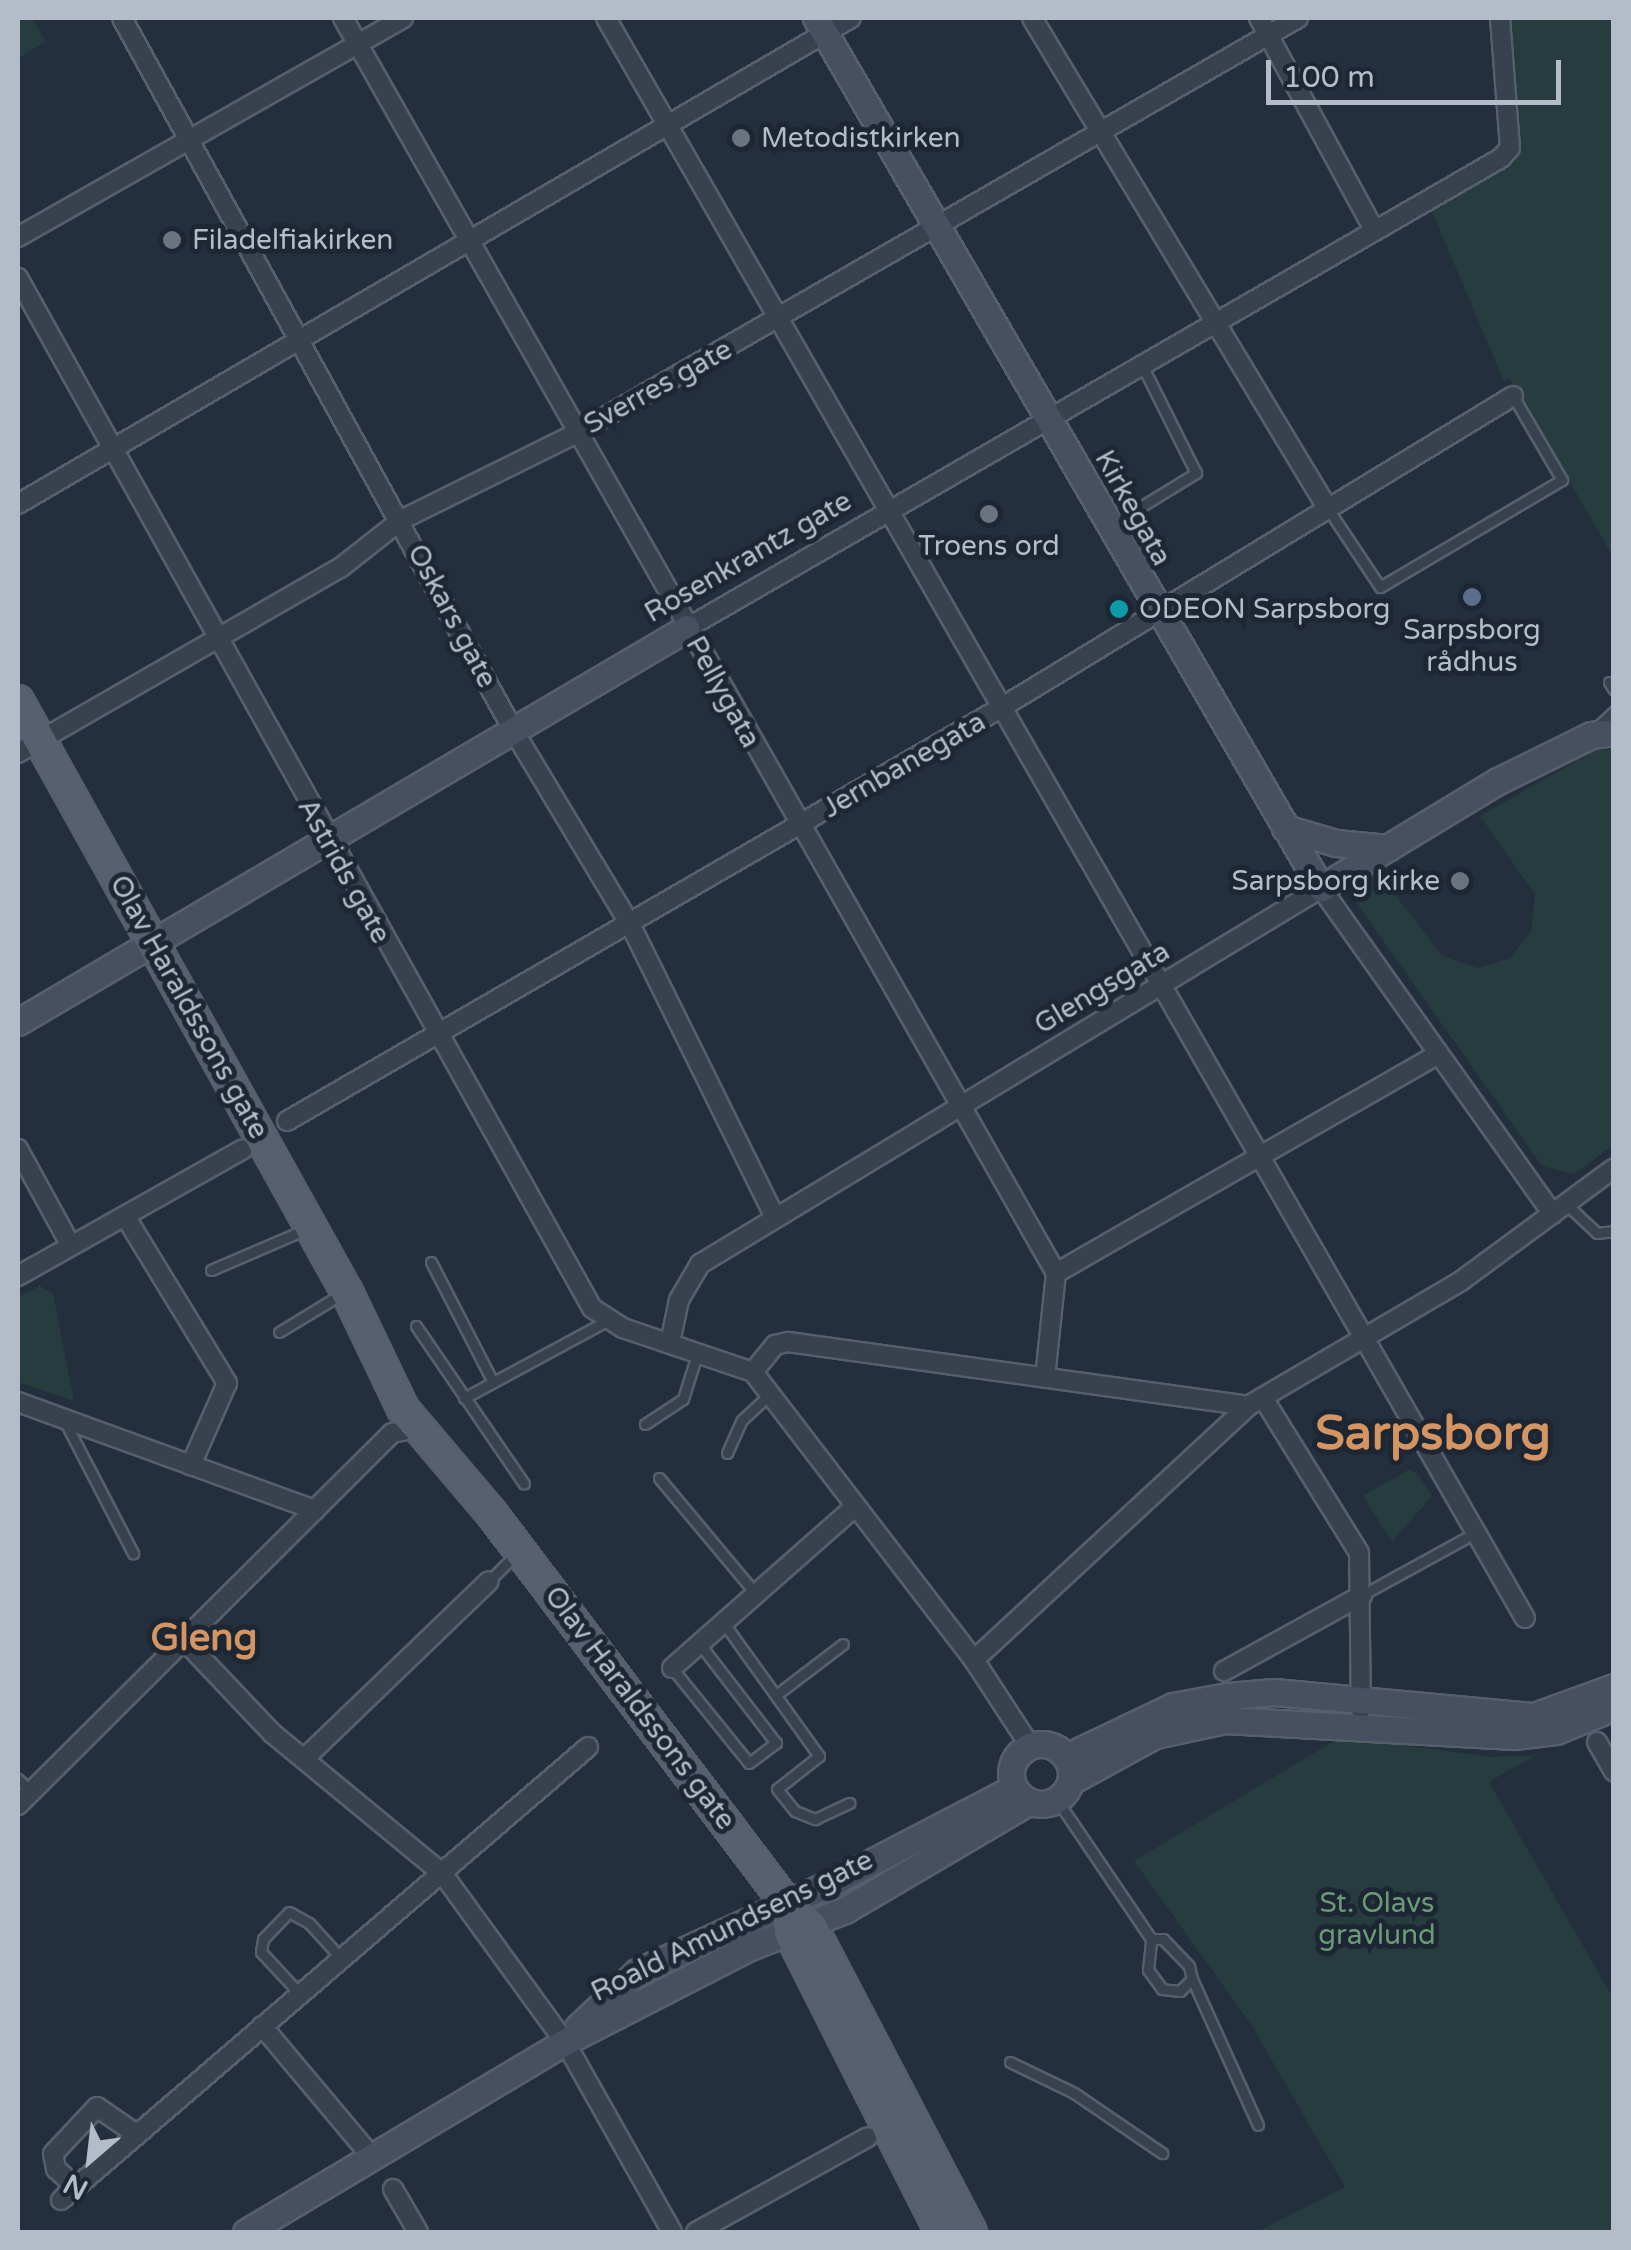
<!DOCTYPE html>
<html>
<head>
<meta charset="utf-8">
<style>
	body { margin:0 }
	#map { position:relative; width:1631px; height:2250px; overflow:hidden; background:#242f3e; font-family:"Varela Round",sans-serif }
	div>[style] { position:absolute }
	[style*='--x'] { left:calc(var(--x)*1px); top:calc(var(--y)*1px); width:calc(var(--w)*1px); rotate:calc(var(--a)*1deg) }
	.green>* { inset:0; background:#263c3f }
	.roads { filter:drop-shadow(2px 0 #565f6c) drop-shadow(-2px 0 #565f6c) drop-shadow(0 2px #565f6c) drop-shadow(0 -2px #565f6c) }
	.lane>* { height:9px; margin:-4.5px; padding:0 4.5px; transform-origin:4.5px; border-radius:4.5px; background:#38414e }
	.street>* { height:18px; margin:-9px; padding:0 9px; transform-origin:9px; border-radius:9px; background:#38414e }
	.secondary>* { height:25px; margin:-12.5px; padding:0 12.5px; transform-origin:12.5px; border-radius:12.5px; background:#465061 }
	.secondary>.ring { margin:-12.5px; padding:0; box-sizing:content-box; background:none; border:25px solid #465061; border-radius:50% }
	.primary>* { height:30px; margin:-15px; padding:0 15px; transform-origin:15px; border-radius:15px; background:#56606e }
	.dots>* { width:28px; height:28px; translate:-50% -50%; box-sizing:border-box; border:5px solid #1d2633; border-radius:50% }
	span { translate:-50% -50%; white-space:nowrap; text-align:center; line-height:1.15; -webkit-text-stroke:10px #1d2633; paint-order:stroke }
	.poi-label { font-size:28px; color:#b4bcc9 }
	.left { translate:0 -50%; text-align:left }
	.right { translate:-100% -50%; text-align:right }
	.street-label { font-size:28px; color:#b4bcc9 }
	.park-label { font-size:28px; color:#6b9a76 }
	.district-label { font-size:38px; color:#d59563; font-weight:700 }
	.town-label { font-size:48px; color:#d59563; font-weight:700 }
	.frame { position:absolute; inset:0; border:20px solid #b4bcc9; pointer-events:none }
	.north { position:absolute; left:40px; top:2110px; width:100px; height:100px; -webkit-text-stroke:8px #1d2633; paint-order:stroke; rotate:208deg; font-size:28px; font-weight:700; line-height:40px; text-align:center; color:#b4bcc9 }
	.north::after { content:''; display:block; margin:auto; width:35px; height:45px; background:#b4bcc9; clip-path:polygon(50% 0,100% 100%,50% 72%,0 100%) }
	.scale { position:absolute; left:1266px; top:60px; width:295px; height:45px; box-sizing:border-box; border:5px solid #b4bcc9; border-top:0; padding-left:12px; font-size:30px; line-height:35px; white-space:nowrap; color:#b4bcc9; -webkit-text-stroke:8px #1d2633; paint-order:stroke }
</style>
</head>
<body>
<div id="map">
	<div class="green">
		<i style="clip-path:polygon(18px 18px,32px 18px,46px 41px,18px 59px)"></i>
		<i style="clip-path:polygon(1500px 18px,1613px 18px,1613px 557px,1519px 393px,1509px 378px,1504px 381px,1427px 200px,1510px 148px)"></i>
		<i style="clip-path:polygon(1613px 749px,1613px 1145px,1574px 1174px,1542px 1166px,1351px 895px,1373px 876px,1384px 881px,1443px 956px,1478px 968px,1510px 958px,1531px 932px,1535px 894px,1480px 816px,1596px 750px)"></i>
		<i style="clip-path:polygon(40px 1286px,53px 1293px,74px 1401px,18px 1382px,18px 1297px)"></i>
		<i style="clip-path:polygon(1408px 1470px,1417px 1473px,1432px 1496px,1392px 1542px,1363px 1496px)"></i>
		<i style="clip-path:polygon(1341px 1737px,1491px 1757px,1536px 1755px,1489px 1782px,1613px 1998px,1613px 2232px,1257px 2232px,1345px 2187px,1252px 2026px,1134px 1861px)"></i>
	</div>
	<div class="roads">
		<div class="lane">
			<i style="--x:1328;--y:509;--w:94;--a:56.3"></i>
			<i style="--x:1380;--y:587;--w:211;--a:-30.5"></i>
			<i style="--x:1562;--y:480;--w:97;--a:-120.3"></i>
			<i style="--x:1111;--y:525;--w:100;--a:-31.5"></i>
			<i style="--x:1196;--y:473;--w:121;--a:-116.6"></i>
			<i style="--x:1609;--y:682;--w:9;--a:58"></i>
			<i style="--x:1595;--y:729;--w:26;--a:-43"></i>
			<i style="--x:1566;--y:1204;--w:42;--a:43.1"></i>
			<i style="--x:1597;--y:1233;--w:17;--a:-7"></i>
			<i style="--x:431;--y:1262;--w:135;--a:62.7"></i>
			<i style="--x:211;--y:1270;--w:101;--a:-23.3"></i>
			<i style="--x:416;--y:1326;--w:191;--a:55.6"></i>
			<i style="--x:279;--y:1332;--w:71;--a:-31.2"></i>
			<i style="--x:464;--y:1398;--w:164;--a:-28.4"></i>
			<i style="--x:65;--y:1422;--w:148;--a:62.6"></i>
			<i style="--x:645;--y:1424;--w:45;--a:-33.3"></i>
			<i style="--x:683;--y:1399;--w:50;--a:-72.6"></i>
			<i style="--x:727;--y:1453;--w:36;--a:-66"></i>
			<i style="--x:742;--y:1420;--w:41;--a:-43"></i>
			<i style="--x:659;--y:1478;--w:151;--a:50.1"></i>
			<i style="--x:489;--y:1581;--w:37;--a:-45"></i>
			<i style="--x:1362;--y:1595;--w:129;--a:-28.8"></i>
			<i style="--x:723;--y:1622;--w:165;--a:54.4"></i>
			<i style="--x:819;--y:1756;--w:53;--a:141.8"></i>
			<i style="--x:777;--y:1789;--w:28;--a:51"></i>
			<i style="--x:795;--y:1811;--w:22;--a:22"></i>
			<i style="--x:815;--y:1819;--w:38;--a:-25"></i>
			<i style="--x:672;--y:1668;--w:122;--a:51"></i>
			<i style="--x:749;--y:1763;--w:34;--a:-37"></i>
			<i style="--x:776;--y:1743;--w:126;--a:-127.6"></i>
			<i style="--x:776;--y:1695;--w:84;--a:-37.3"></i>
			<i style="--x:18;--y:1779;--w:19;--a:43"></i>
			<i style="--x:1057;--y:1800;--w:168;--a:55.9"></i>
			<i style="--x:1151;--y:1939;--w:12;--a:0"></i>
			<i style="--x:1163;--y:1939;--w:37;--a:46"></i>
			<i style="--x:1189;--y:1966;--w:13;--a:77"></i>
			<i style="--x:1192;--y:1979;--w:17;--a:135"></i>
			<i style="--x:1180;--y:1991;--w:18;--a:-174"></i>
			<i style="--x:1162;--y:1989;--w:24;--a:-126"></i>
			<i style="--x:1148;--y:1970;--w:31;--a:-84"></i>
			<i style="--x:1192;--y:1979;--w:160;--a:65.7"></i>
			<i style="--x:299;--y:1993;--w:56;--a:-132.8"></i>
			<i style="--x:261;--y:1952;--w:13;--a:-81"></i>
			<i style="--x:263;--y:1939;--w:37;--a:-46"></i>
			<i style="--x:289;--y:1912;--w:23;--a:29"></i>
			<i style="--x:309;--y:1923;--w:46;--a:47.6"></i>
			<i style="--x:1010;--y:2062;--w:71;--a:25.8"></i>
			<i style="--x:1074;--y:2093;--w:107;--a:34.3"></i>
		</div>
		<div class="street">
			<i style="--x:122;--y:18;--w:810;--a:61.22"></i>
			<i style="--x:512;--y:728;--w:229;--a:59"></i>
			<i style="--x:630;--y:924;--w:328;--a:63.7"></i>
			<i style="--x:343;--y:18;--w:1443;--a:60.4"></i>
			<i style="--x:1056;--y:1273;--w:105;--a:96"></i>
			<i style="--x:606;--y:18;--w:1845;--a:60.13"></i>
			<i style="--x:1032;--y:18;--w:573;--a:58.92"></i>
			<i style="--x:1259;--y:18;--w:241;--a:61.5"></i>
			<i style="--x:18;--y:237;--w:443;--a:-29.6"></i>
			<i style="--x:18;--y:278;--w:1179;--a:60.87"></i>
			<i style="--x:592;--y:1308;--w:37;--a:33"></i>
			<i style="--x:623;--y:1328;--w:137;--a:18.7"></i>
			<i style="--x:753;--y:1372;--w:363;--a:52.5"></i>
			<i style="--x:974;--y:1660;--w:103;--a:56.9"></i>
			<i style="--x:18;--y:504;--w:964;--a:-30.26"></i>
			<i style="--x:687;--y:628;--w:940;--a:-30"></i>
			<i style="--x:1501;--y:158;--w:13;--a:-48"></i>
			<i style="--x:1510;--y:148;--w:130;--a:-94.4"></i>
			<i style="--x:18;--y:753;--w:371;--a:-29.9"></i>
			<i style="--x:340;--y:568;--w:78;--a:-38.2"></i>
			<i style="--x:401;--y:520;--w:196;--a:-26.3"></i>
			<i style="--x:577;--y:433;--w:832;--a:-29.92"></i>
			<i style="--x:287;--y:1121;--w:828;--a:-30.06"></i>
			<i style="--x:1004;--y:706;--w:596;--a:-31.34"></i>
			<i style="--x:18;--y:1149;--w:108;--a:61.3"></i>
			<i style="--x:125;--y:1216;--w:196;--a:58.6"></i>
			<i style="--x:227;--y:1383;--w:90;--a:113.7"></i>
			<i style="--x:1056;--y:1273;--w:441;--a:-29.8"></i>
			<i style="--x:18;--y:1276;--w:258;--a:-29.4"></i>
			<i style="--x:670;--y:1343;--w:44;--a:-78.2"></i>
			<i style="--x:679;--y:1300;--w:42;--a:-59.7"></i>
			<i style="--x:700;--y:1264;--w:726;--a:-31.19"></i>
			<i style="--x:1321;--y:888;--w:400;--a:54.6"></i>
			<i style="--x:753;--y:1372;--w:35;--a:-51"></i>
			<i style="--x:775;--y:1345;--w:13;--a:-13"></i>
			<i style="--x:788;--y:1342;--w:464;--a:7.9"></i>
			<i style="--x:1263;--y:1398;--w:182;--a:58.2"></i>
			<i style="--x:1359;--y:1553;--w:157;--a:89.3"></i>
			<i style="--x:18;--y:1402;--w:316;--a:20"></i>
			<i style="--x:184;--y:1640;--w:128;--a:46.6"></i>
			<i style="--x:272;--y:1733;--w:220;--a:39.5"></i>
			<i style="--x:442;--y:1873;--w:209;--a:54"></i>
			<i style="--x:565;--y:2042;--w:218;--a:60.6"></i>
			<i style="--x:974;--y:1660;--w:374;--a:-42.8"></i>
			<i style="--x:1248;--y:1406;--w:247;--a:-30.4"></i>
			<i style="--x:1461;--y:1281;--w:190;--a:-36.4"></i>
			<i style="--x:672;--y:1668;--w:245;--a:-41.4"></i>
			<i style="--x:1224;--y:1671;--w:158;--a:-28.8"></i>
			<i style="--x:1597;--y:1742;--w:34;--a:60"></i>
			<i style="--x:305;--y:1758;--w:255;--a:-43.9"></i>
			<i style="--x:18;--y:1805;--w:528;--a:-44.85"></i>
			<i style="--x:392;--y:1433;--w:25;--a:-11"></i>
			<i style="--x:262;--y:2026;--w:171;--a:50"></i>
			<i style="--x:76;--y:2187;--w:27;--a:-138"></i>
			<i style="--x:56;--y:2169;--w:15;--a:-101"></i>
			<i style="--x:53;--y:2154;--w:64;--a:-46.9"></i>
			<i style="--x:97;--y:2107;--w:47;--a:34.7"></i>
			<i style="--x:393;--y:2189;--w:50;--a:59.8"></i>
			<i style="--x:61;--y:2200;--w:695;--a:-40.68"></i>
			<i style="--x:696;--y:2232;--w:196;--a:-28.9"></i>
		</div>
		<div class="secondary">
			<i style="--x:816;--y:18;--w:1006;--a:59.87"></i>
			<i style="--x:1321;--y:888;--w:207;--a:-31.2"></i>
			<i style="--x:1498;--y:781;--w:104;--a:-26.3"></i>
			<i style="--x:1591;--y:735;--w:23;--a:-7"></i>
			<i style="--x:1285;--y:828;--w:53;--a:16.4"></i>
			<i style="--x:1336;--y:843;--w:52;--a:5.5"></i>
			<i style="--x:18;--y:1022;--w:776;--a:-30.5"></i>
			<i class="ring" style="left:1011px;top:1744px;width:35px;height:35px"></i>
			<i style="--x:1066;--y:1757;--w:119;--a:-25.5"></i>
			<i style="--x:1173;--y:1706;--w:55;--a:-10.5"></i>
			<i style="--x:1227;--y:1696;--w:47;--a:-4.9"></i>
			<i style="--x:1274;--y:1692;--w:261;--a:5.3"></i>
			<i style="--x:1534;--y:1716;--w:85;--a:-19.9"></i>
			<i style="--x:1071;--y:1781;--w:96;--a:-28.7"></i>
			<i style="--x:1155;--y:1735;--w:72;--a:-12.1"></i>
			<i style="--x:1225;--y:1720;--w:289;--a:3.2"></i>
			<i style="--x:1514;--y:1736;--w:42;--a:-6.8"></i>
			<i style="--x:1556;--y:1731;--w:63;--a:-22.5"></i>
			<i style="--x:578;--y:2027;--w:81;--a:-43"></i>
			<i style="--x:637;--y:1972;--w:222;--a:-24.7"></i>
			<i style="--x:839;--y:1879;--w:197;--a:-27.5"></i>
			<i style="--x:246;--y:2232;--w:371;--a:-30.8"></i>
			<i style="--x:565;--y:2042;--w:208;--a:-27.2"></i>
			<i style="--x:750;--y:1947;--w:102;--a:-21.3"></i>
			<i style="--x:845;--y:1910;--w:212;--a:-30.5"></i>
		</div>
		<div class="primary">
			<i style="--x:18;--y:701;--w:676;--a:60.9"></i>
			<i style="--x:347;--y:1292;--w:130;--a:64.4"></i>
			<i style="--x:403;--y:1409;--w:138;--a:49.7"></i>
			<i style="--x:492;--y:1514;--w:488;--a:52.9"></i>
			<i style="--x:786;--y:1903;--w:34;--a:43"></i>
			<i style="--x:811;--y:1926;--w:345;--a:62.4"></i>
			<i style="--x:786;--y:1903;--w:30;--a:82"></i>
			<i style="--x:790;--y:1933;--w:335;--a:63.2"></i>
		</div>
	</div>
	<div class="dots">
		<i style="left:741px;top:138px;background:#6b7280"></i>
		<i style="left:172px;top:240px;background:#6b7280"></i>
		<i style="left:989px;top:514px;background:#6b7280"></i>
		<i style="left:1472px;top:597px;background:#5c6f8a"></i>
		<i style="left:1119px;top:609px;background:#0f9aa8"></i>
		<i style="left:1460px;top:881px;background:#6b7280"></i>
	</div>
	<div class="poi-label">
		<span class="left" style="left:761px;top:138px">Metodistkirken</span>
		<span class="left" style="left:192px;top:240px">Filadelfiakirken</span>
		<span style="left:989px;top:546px">Troens ord</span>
		<span class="left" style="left:1139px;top:609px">ODEON Sarpsborg</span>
		<span style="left:1472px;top:646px">Sarpsborg<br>rådhus</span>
		<span class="right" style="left:1440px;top:881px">Sarpsborg kirke</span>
	</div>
	<div class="street-label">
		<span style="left:658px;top:387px;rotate:-29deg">Sverres gate</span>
		<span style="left:1133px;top:508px;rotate:61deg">Kirkegata</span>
		<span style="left:748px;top:557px;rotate:-30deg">Rosenkrantz gate</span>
		<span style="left:452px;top:616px;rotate:62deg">Oskars gate</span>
		<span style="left:723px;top:692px;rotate:61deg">Pellygata</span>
		<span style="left:904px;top:765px;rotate:-30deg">Jernbanegata</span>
		<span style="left:344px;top:871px;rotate:61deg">Astrids gate</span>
		<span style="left:1102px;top:988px;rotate:-31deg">Glengsgata</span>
		<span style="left:189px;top:1007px;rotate:61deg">Olav Haraldssons gate</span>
		<span style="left:640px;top:1708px;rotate:53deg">Olav Haraldssons gate</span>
		<span style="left:732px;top:1926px;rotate:-26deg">Roald Amundsens gate</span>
	</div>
	<div class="park-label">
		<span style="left:1377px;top:1919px">St. Olavs<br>gravlund</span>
	</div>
	<div class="district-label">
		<span style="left:204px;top:1639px">Gleng</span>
	</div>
	<div class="town-label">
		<span style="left:1433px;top:1435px">Sarpsborg</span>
	</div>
	<div class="frame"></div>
	<div class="north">N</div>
	<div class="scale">100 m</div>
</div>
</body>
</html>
